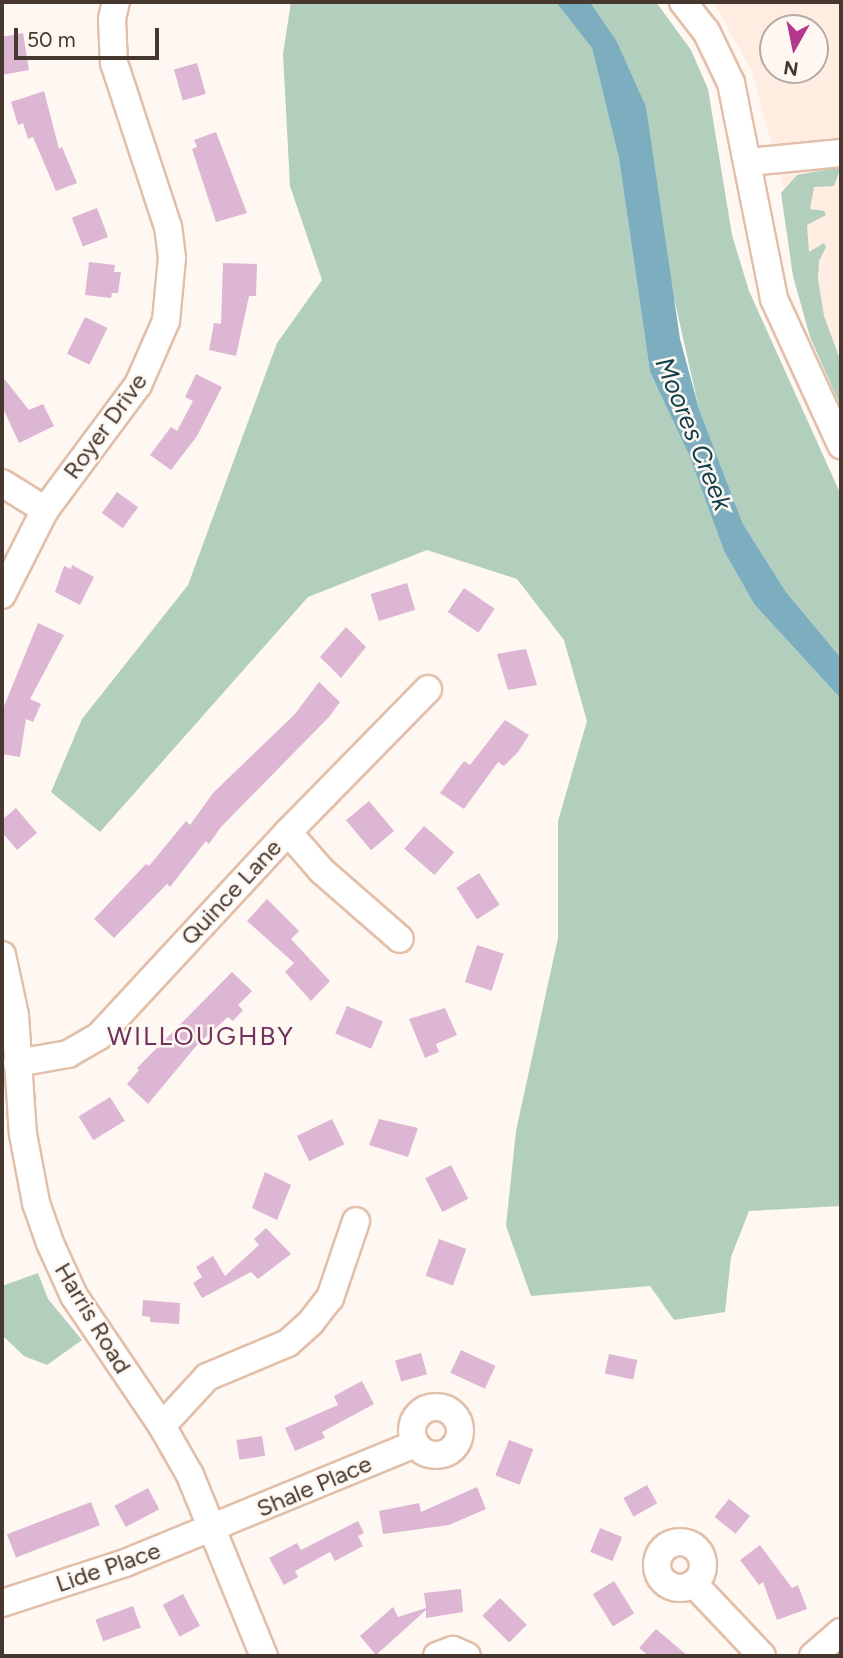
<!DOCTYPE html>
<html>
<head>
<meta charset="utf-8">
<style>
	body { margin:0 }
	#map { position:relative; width:843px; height:1658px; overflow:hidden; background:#fef7f2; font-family:Figtree,sans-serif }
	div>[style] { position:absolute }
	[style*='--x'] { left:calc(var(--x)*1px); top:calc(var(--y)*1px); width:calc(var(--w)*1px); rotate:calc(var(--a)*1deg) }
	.built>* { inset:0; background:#ffede2 }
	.green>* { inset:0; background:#b2cfbd }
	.water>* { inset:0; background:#7caebf }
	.building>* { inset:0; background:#ddb6d3; transform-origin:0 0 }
	.roads { filter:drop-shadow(2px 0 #e2bfa9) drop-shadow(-2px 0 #e2bfa9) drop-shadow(0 2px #e2bfa9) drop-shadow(0 -2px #e2bfa9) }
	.minor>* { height:26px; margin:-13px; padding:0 13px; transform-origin:13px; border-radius:13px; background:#fff }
	.minor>.ring { margin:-13px; padding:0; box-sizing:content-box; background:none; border:26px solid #fff; border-radius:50% }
	span { translate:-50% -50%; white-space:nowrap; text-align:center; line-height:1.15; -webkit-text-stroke:5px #fef7f2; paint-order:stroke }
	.street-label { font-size:24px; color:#46382f }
	.water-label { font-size:26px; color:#12404d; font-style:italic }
	.neighbourhood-label { font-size:26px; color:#6f335b; letter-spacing:2px }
	.frame { position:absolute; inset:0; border:4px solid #46382f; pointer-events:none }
	.north { position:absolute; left:759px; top:14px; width:70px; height:70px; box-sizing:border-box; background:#fef7f2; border:2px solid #b4aba4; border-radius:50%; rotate:189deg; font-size:19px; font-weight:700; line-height:28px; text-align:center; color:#46382f }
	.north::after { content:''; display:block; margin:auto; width:24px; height:32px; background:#b2398d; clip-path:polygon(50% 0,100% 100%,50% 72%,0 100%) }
	.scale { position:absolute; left:14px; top:28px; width:145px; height:32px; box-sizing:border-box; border:4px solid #46382f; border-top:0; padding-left:9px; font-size:21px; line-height:24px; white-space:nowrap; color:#46382f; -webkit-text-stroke:5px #fef7f2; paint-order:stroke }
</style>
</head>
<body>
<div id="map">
	<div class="built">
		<i style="clip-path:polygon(evenodd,713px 2px,841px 2px,841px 402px,752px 71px,713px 2px,773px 28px,815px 28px,815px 70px,773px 70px,773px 28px)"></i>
	</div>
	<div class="green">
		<i style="clip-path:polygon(291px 2px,556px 2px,560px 5px,592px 48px,619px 159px,650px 372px,689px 455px,724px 551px,754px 604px,841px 699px,841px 1206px,749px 1211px,731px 1257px,725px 1312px,674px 1320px,650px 1286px,531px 1296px,506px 1226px,516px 1131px,558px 938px,558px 821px,587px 721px,564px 640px,517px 579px,427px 550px,308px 597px,100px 832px,51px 792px,82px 719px,188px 585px,277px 343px,322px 280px,290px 186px,283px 54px)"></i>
		<i style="clip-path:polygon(590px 2px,656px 2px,691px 50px,708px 89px,732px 235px,749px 291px,841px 495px,841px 658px,786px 592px,743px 524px,699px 409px,616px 40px)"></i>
		<i style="clip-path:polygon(841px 167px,834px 186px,814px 187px,810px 209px,824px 211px,826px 215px,807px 225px,809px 252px,824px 243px,826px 247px,819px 261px,818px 279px,824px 316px,841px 362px,841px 407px,810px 337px,793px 276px,781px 193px,797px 175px)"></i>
		<i style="clip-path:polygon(38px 1273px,48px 1299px,82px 1340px,47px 1365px,24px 1356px,2px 1335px,2px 1286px)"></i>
	</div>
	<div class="water">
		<i style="clip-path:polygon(556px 2px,590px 2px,616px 40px,646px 107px,680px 339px,699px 409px,743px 524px,786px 592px,841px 658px,841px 699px,754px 604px,724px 551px,689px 455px,650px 372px,619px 159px,592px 48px)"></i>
	</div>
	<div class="building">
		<i style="clip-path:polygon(23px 33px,29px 70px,2px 75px,2px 37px)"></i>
		<i style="left:197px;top:63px;width:32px;height:24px;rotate:74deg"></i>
		<i style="clip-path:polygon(44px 91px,59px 149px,62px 147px,77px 183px,56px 191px,33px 137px,28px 139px,23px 123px,18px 125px,11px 102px)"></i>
		<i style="clip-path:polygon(216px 132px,247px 213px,216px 222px,192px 149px,197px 147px,194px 140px)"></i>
		<i style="left:97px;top:208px;width:31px;height:27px;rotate:69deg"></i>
		<i style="clip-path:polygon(89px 262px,115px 265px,114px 272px,121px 272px,118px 293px,112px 293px,111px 298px,85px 295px)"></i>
		<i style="clip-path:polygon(223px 263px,257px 264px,256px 296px,249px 296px,236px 356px,209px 350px,214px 323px,221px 324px)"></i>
		<i style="left:85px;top:317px;width:25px;height:41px;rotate:26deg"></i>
		<i style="clip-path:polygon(196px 374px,222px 387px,197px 436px,171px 470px,150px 455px,171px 427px,177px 431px,193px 401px,185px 397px)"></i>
		<i style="clip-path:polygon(2px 376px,29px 410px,43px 404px,54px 426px,19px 443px,2px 406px)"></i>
		<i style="left:117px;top:492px;width:26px;height:26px;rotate:36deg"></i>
		<i style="clip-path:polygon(72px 565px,94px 577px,80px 605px,55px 592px,64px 566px,71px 569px)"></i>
		<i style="left:407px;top:583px;width:28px;height:38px;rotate:73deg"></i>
		<i style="left:464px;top:588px;width:37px;height:29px;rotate:34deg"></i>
		<i style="clip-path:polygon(38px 623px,64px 635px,30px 699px,41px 704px,33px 722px,26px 719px,20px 757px,2px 754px,2px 711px)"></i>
		<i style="clip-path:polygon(346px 627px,366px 647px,341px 678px,320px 657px)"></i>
		<i style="clip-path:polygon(526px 649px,537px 685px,508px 690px,497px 654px)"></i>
		<i style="clip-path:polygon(319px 682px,340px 702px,329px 717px,221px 827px,209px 844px,206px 841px,170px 887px,167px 884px,114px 938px,94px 919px,146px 864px,149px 866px,186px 821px,190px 825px,213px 793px,295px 714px)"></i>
		<i style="clip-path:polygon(505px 720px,529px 735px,518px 752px,504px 766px,498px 762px,464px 809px,440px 793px,464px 761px,470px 765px)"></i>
		<i style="left:369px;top:801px;width:39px;height:30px;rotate:50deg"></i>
		<i style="clip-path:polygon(16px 808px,37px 833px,17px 850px,2px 832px,2px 820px)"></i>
		<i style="left:424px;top:826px;width:40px;height:30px;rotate:41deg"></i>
		<i style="left:479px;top:873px;width:38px;height:27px;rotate:57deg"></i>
		<i style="clip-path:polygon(267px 899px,299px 931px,291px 939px,330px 981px,311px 1001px,285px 972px,294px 963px,247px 921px)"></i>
		<i style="left:477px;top:945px;width:28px;height:39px;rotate:18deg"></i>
		<i style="clip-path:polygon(232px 972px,252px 991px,238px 1005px,243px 1010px,233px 1021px,228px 1017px,197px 1045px,148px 1104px,127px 1084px,139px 1070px,137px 1068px)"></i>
		<i style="left:347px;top:1006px;width:39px;height:30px;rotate:23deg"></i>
		<i style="clip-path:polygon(445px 1008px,457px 1035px,436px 1044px,439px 1052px,425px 1058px,409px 1019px)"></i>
		<i style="left:110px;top:1097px;width:28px;height:37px;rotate:58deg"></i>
		<i style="left:332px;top:1119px;width:28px;height:39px;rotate:64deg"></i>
		<i style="clip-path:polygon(379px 1119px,418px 1128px,408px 1157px,369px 1145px)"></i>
		<i style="left:451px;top:1165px;width:38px;height:29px;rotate:63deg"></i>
		<i style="clip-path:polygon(265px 1172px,291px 1185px,277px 1220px,252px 1208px)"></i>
		<i style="clip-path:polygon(266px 1228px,291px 1254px,258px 1279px,251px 1272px,202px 1298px,193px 1283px,202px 1277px,196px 1267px,213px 1256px,225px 1276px,259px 1245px,254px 1239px)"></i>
		<i style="left:439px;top:1239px;width:29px;height:39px;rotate:20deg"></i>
		<i style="clip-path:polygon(143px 1300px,180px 1303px,179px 1324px,150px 1322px,150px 1317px,142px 1316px)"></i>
		<i style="left:461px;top:1350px;width:38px;height:25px;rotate:25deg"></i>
		<i style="left:421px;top:1353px;width:22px;height:27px;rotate:74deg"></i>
		<i style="left:609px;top:1354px;width:29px;height:20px;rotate:12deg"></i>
		<i style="clip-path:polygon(362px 1381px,374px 1404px,322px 1432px,325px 1438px,295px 1451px,285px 1428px,338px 1405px,334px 1396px)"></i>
		<i style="left:262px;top:1436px;width:20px;height:26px;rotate:81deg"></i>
		<i style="left:509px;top:1440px;width:26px;height:38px;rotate:21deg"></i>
		<i style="left:647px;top:1485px;width:21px;height:27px;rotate:61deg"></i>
		<i style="clip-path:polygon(477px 1487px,486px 1509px,449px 1525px,383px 1534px,379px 1511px,419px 1503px,421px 1512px)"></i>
		<i style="left:148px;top:1488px;width:24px;height:38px;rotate:62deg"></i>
		<i style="left:729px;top:1499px;width:27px;height:23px;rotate:39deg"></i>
		<i style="left:91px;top:1502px;width:25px;height:90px;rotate:69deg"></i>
		<i style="clip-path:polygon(358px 1521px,364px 1533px,358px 1536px,363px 1546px,335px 1561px,330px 1552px,295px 1571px,298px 1577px,284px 1585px,269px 1558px,297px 1543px,301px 1550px)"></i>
		<i style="left:600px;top:1528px;width:24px;height:26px;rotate:22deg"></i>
		<i style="clip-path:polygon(760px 1545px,792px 1588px,798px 1585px,807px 1609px,777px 1620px,763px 1582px,759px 1585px,740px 1560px)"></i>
		<i style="left:614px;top:1581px;width:38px;height:25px;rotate:58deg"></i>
		<i style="clip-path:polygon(461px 1589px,463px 1612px,426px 1618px,426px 1610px,376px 1655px,360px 1636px,393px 1607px,398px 1617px,426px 1608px,424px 1593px)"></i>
		<i style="left:183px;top:1594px;width:36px;height:23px;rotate:62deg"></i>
		<i style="left:500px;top:1598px;width:38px;height:25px;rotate:45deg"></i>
		<i style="left:133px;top:1606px;width:23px;height:40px;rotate:70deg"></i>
		<i style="clip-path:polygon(656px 1629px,688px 1656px,649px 1656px,639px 1648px)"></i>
	</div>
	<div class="roads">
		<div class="minor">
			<i style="--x:683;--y:2;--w:37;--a:52"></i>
			<i style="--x:706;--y:31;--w:58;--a:64.3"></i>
			<i style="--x:731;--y:83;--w:220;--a:78.7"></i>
			<i style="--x:774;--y:299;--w:161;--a:65.3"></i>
			<i style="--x:749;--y:162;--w:92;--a:-5.6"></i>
			<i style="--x:2;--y:483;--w:51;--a:32.1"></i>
			<i style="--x:2;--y:595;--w:95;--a:-63.2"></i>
			<i style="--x:45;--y:510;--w:156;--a:-53.4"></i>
			<i style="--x:138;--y:385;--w:70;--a:-66.4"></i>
			<i style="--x:166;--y:321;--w:63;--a:-84.6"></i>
			<i style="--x:172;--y:258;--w:31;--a:-97"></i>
			<i style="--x:168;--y:227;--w:173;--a:-108.2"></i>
			<i style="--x:114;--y:63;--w:44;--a:-92.6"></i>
			<i style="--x:112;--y:19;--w:17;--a:-77"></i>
			<i style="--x:288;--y:832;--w:52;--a:48.9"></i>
			<i style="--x:322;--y:871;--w:103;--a:41.1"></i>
			<i style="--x:2;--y:955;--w:61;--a:77.8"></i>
			<i style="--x:15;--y:1015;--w:119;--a:86.2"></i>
			<i style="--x:23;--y:1134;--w:70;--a:79.3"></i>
			<i style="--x:36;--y:1203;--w:42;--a:70.7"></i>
			<i style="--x:50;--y:1243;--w:58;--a:65.6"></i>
			<i style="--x:74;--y:1296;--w:157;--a:55.9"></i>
			<i style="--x:162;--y:1426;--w:56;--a:60.3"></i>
			<i style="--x:190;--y:1475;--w:196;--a:67.8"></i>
			<i style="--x:17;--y:1063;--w:52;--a:-10"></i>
			<i style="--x:68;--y:1054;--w:36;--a:-30"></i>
			<i style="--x:99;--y:1036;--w:278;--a:-47.2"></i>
			<i style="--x:288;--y:832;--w:200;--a:-45.6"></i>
			<i class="ring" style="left:412px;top:1407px;width:22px;height:22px"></i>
			<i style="--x:162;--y:1426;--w:67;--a:-47.4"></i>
			<i style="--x:207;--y:1377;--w:88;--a:-22.8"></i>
			<i style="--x:288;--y:1343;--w:31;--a:-42"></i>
			<i style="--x:311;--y:1322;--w:31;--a:-52"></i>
			<i style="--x:330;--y:1298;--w:81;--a:-71.3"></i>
			<i class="ring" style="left:657px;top:1542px;width:20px;height:20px"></i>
			<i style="--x:694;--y:1584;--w:99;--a:46.6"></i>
			<i style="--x:2;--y:1603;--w:129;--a:-18"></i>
			<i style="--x:125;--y:1563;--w:313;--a:-22.3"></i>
			<i style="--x:437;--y:1656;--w:17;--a:-21"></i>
			<i style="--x:453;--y:1650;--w:15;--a:23"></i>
			<i style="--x:813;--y:1656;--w:37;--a:-41"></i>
		</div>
	</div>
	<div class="street-label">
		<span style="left:105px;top:426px;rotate:-54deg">Royer Drive</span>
		<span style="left:231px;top:892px;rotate:-47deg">Quince Lane</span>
		<span style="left:93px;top:1318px;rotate:59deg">Harris Road</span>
		<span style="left:314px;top:1486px;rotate:-23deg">Shale Place</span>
		<span style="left:108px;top:1567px;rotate:-19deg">Lide Place</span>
	</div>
	<div class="water-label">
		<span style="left:693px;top:434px;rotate:68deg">Moores Creek</span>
	</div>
	<div class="neighbourhood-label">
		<span style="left:201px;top:1037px">WILLOUGHBY</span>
	</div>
	<div class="frame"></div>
	<div class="north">N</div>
	<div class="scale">50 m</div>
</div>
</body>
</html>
